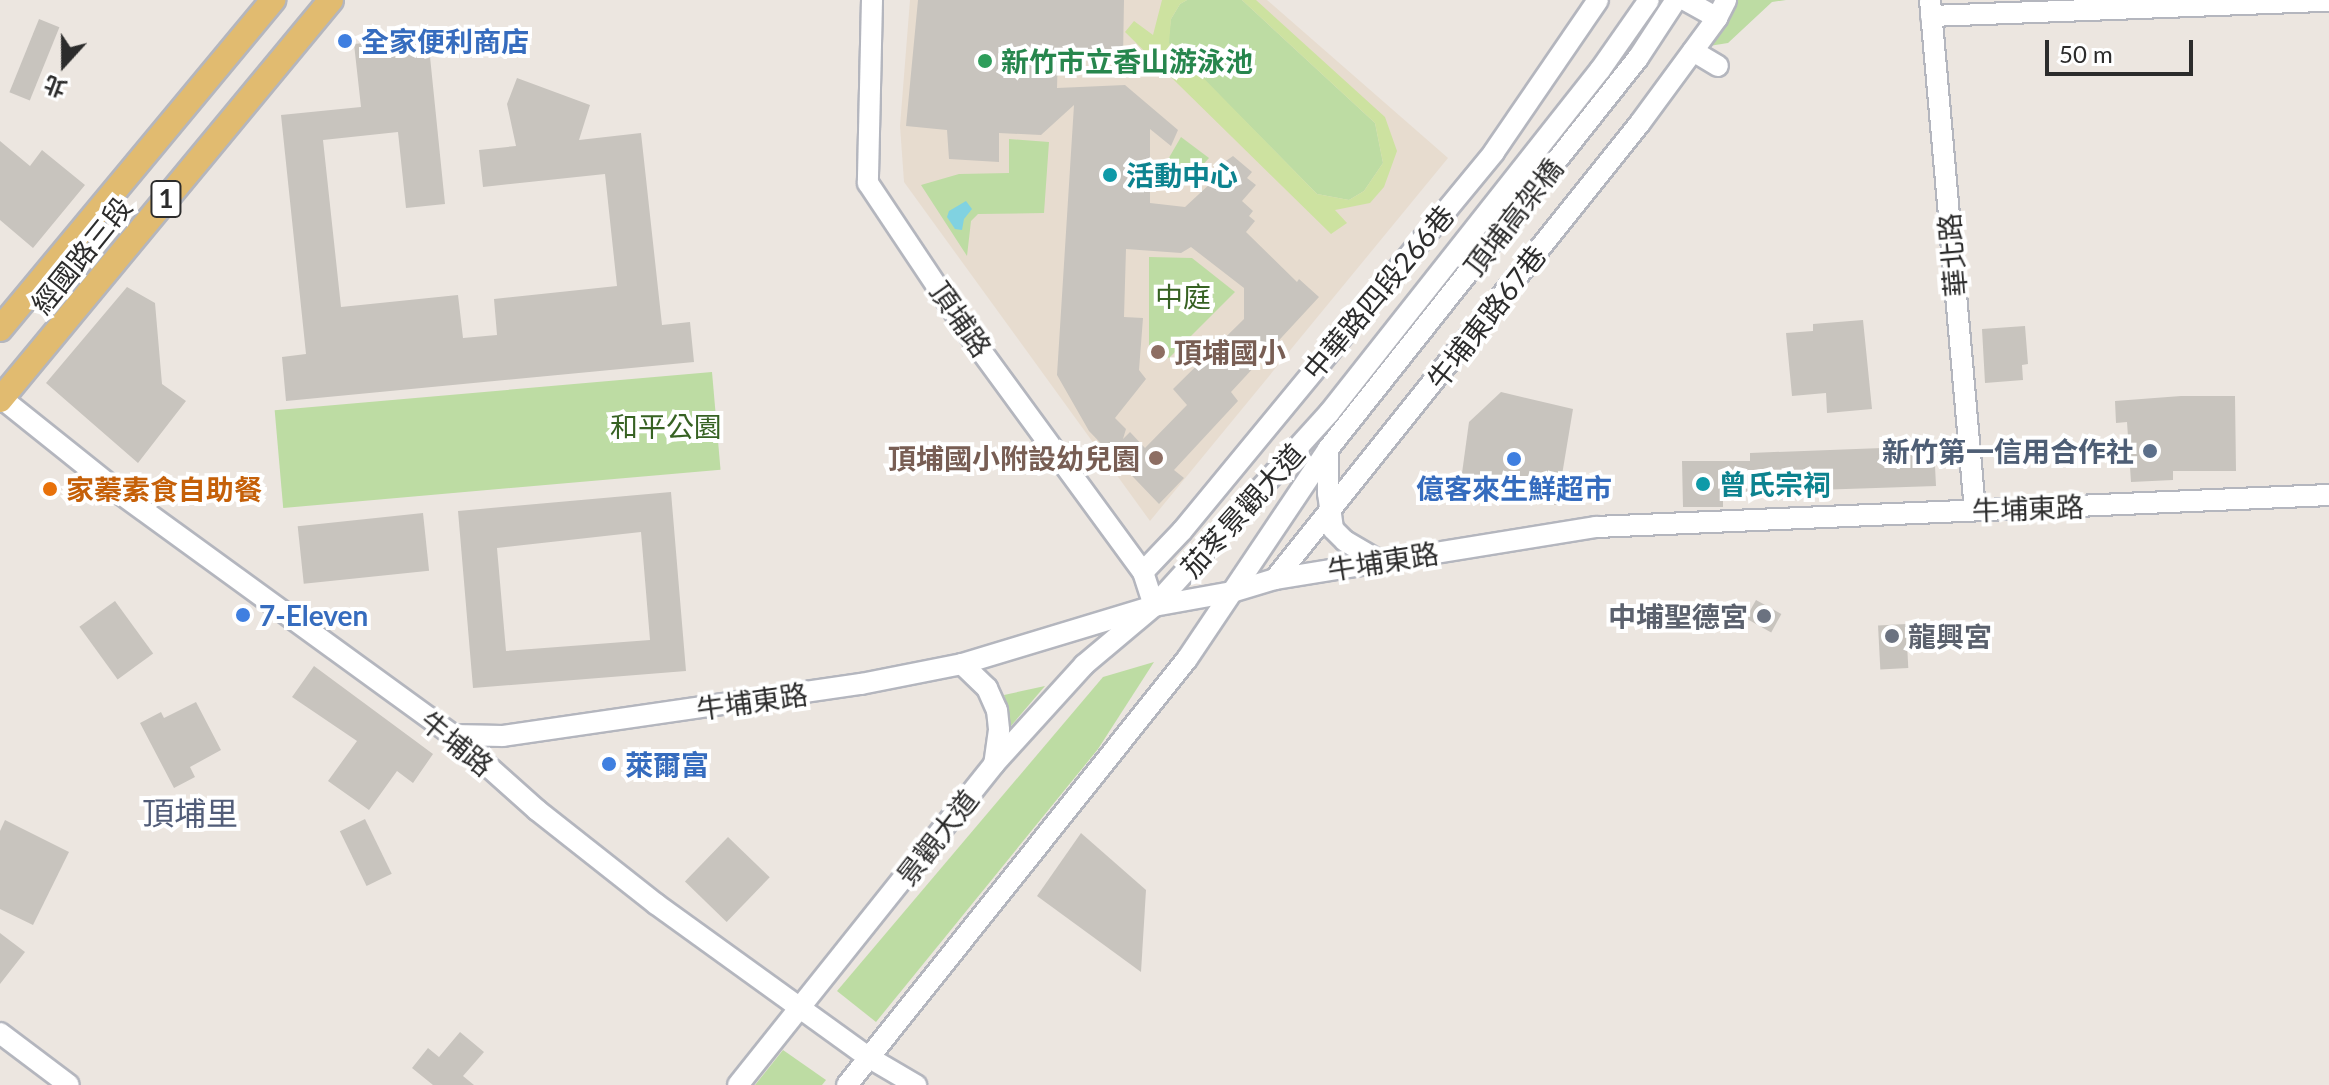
<!DOCTYPE html>
<html>
<head>
<meta charset="utf-8">
<style>
	body { margin:0 }
	#map { position:relative; width:2329px; height:1085px; overflow:hidden; background:#ece6e0; font-family:Lato,"Noto Sans TC",sans-serif }
	div>[style] { position:absolute }
	[style*='--x'] { left:calc(var(--x)*1px); top:calc(var(--y)*1px); width:calc(var(--w)*1px); rotate:calc(var(--a)*1deg) }
	.education>* { inset:0; background:#e7dccf }
	.green>* { inset:0; background:#bddca3; transform-origin:0 0 }
	.pitch>* { inset:0; background:#cde2a0 }
	.water>* { inset:0; background:#80d2e1 }
	.building>* { inset:0; background:#c8c4be; transform-origin:0 0 }
	.roads { filter:drop-shadow(2px 0 #b4b6be) drop-shadow(-2px 0 #b4b6be) drop-shadow(0 2px #b4b6be) drop-shadow(0 -2px #b4b6be) }
	.minor>* { height:20px; margin:-10px; padding:0 10px; transform-origin:10px; border-radius:10px; background:#fff }
	.major>* { height:24px; margin:-12px; padding:0 12px; transform-origin:12px; border-radius:12px; background:#e1bb70 }
	.dots>* { width:22px; height:22px; translate:-50% -50%; box-sizing:border-box; border:4px solid #fff; border-radius:50% }
	span { translate:-50% -50%; white-space:nowrap; text-align:center; line-height:1.15; -webkit-text-stroke:8px #fff; paint-order:stroke }
	.shield-label span { padding:2px 6px; background:#fff; border:2px solid; border-radius:6px; -webkit-text-stroke-width:0 }
	.shield-label { font-size:26px; color:#2c2c2c; font-weight:700 }
	.shop-label { font-size:28px; color:#366cbe; font-weight:700 }
	.left { translate:0 -50%; text-align:left }
	.leisure-label { font-size:28px; color:#27864d; font-weight:700 }
	.culture-label { font-size:28px; color:#0d838f; font-weight:700 }
	.street-label { font-size:28px; color:#2c2c2c }
	.park-label { font-size:28px; color:#376223 }
	.education-label { font-size:28px; color:#785e54; font-weight:700 }
	.right { translate:-100% -50%; text-align:right }
	.service-label { font-size:28px; color:#4e5e75; font-weight:700 }
	.food-label { font-size:28px; color:#c56008; font-weight:700 }
	.worship-label { font-size:28px; color:#5b616d; font-weight:700 }
	.quarter-label { font-size:32px; color:#515c78 }
	.north { position:absolute; left:24px; top:24px; width:80px; height:80px; -webkit-text-stroke:6px #fff; paint-order:stroke; rotate:201deg; font-size:22px; font-weight:700; line-height:32px; text-align:center; color:#2c2c2c }
	.north::after { content:''; display:block; margin:auto; width:28px; height:36px; background:#2c2c2c; clip-path:polygon(50% 0,100% 100%,50% 72%,0 100%) }
	.scale { position:absolute; left:2045px; top:40px; width:148px; height:36px; box-sizing:border-box; border:4px solid #2c2c2c; border-top:0; padding-left:10px; font-size:24px; line-height:28px; white-space:nowrap; color:#2c2c2c; -webkit-text-stroke:6px #fff; paint-order:stroke }
</style>
</head>
<body>
<div id="map">
	<div class="education">
		<i style="clip-path:polygon(910px 0,1267px 0,1448px 158px,1150px 521px,904px 182px,900px 126px)"></i>
	</div>
	<div class="green">
		<i style="clip-path:polygon(1187px 0,1242px 0,1375px 123px,1383px 163px,1364px 191px,1349px 200px,1317px 194px,1168px 43px,1171px 19px,1180px 4px)"></i>
		<i style="clip-path:polygon(1733px 0,1786px 0,1772px 2px,1728px 43px,1709px 46px)"></i>
		<i style="clip-path:polygon(1181px 137px,1209px 158px,1181px 189px,1152px 187px)"></i>
		<i style="clip-path:polygon(1009px 139px,1049px 142px,1044px 213px,978px 214px,971px 221px,967px 256px,921px 185px,959px 174px,1009px 173px)"></i>
		<i style="clip-path:polygon(1149px 257px,1192px 258px,1235px 292px,1169px 358px,1149px 349px)"></i>
		<i style="left:712px;top:372px;width:98px;height:439px;rotate:85deg"></i>
		<i style="clip-path:polygon(1154px 662px,1098px 749px,876px 1022px,837px 991px,1103px 677px)"></i>
		<i style="clip-path:polygon(1045px 686px,1011px 726px,1004px 695px)"></i>
		<i style="clip-path:polygon(783px 1050px,826px 1080px,822px 1085px,755px 1085px)"></i>
	</div>
	<div class="pitch">
		<i style="clip-path:polygon(1162px 0,1187px 0,1180px 4px,1171px 19px,1169px 43px,1317px 194px,1349px 200px,1364px 191px,1383px 163px,1375px 123px,1242px 0,1256px 0,1385px 117px,1397px 151px,1384px 187px,1370px 203px,1335px 210px,1347px 223px,1331px 234px,1125px 32px,1134px 21px,1153px 35px)"></i>
	</div>
	<div class="water">
		<i style="clip-path:polygon(966px 201px,972px 209px,964px 219px,962px 230px,955px 229px,947px 217px,949px 211px)"></i>
	</div>
	<div class="building">
		<i style="clip-path:polygon(evenodd,918px 0,1124px 0,1123px 57px,1058px 55px,1057px 88px,1125px 85px,1178px 130px,1171px 146px,1150px 129px,1150px 203px,1185px 207px,1226px 169px,1220px 165px,1233px 156px,1252px 172px,1247px 178px,1256px 185px,1242px 201px,1253px 211px,1249px 216px,1255px 221px,1246px 232px,1297px 282px,1299px 279px,1319px 297px,1231px 392px,1238px 401px,1174px 470px,1184px 478px,1159px 504px,1089px 431px,1057px 375px,1074px 105px,1041px 135px,999px 133px,999px 162px,949px 159px,947px 130px,906px 126px,918px 0,1191px 247px,1244px 288px,1244px 319px,1173px 389px,1187px 405px,1145px 448px,1130px 432px,1123px 439px,1126px 429px,1115px 418px,1146px 379px,1139px 370px,1143px 318px,1124px 317px,1126px 249px,1181px 253px,1191px 247px)"></i>
		<i style="left:39px;top:19px;width:22px;height:79px;rotate:22deg"></i>
		<i style="clip-path:polygon(428px 37px,445px 204px,406px 208px,398px 132px,323px 140px,341px 307px,458px 295px,463px 338px,497px 335px,494px 299px,617px 286px,605px 174px,483px 187px,479px 150px,516px 146px,507px 104px,517px 78px,590px 105px,579px 140px,641px 133px,662px 325px,690px 322px,694px 362px,286px 401px,282px 357px,306px 354px,281px 115px,361px 107px,354px 44px)"></i>
		<i style="clip-path:polygon(0 141px,30px 166px,42px 150px,85px 185px,33px 248px,0 220px)"></i>
		<i style="clip-path:polygon(127px 287px,155px 303px,162px 384px,186px 401px,138px 463px,46px 383px)"></i>
		<i style="clip-path:polygon(1863px 320px,1872px 409px,1827px 413px,1826px 393px,1792px 396px,1786px 333px,1813px 331px,1813px 324px)"></i>
		<i style="clip-path:polygon(2025px 326px,2028px 364px,2022px 365px,2023px 380px,1985px 383px,1982px 329px)"></i>
		<i style="clip-path:polygon(1501px 392px,1573px 409px,1557px 505px,1459px 495px,1469px 422px)"></i>
		<i style="clip-path:polygon(2181px 396px,2235px 396px,2236px 471px,2173px 471px,2173px 480px,2131px 482px,2127px 422px,2116px 423px,2115px 401px)"></i>
		<i style="clip-path:polygon(1934px 446px,1936px 486px,1723px 493px,1723px 507px,1683px 507px,1682px 461px,1750px 461px,1750px 453px)"></i>
		<i style="clip-path:polygon(evenodd,671px 492px,686px 671px,473px 688px,458px 511px,671px 492px,641px 532px,650px 640px,506px 651px,497px 548px,641px 532px)"></i>
		<i style="left:423px;top:513px;width:58px;height:126px;rotate:84deg"></i>
		<i style="left:1756px;top:600px;width:29px;height:21px;rotate:29deg"></i>
		<i style="left:115px;top:601px;width:65px;height:44px;rotate:54deg"></i>
		<i style="left:1906px;top:624px;width:44px;height:28px;rotate:87deg"></i>
		<i style="clip-path:polygon(314px 666px,433px 754px,413px 783px,397px 771px,369px 810px,328px 781px,357px 741px,292px 697px)"></i>
		<i style="clip-path:polygon(196px 702px,221px 750px,190px 767px,195px 777px,174px 788px,140px 723px,161px 712px,164px 718px)"></i>
		<i style="left:365px;top:819px;width:61px;height:28px;rotate:64deg"></i>
		<i style="clip-path:polygon(5px 820px,69px 852px,33px 925px,0 909px,0 831px)"></i>
		<i style="clip-path:polygon(1081px 833px,1146px 890px,1141px 972px,1037px 896px)"></i>
		<i style="left:728px;top:837px;width:58px;height:62px;rotate:44deg"></i>
		<i style="clip-path:polygon(0 933px,25px 952px,0 984px)"></i>
		<i style="clip-path:polygon(460px 1032px,484px 1052px,463px 1076px,474px 1085px,433px 1085px,412px 1068px,428px 1048px,439px 1057px)"></i>
	</div>
	<div class="roads">
		<div class="minor">
			<i style="--x:872;--y:0;--w:183;--a:91.3"></i>
			<i style="--x:868;--y:183;--w:180;--a:56.3"></i>
			<i style="--x:968;--y:333;--w:296;--a:53.8"></i>
			<i style="--x:1143;--y:572;--w:36;--a:72"></i>
			<i style="--x:1685;--y:0;--w:37;--a:29"></i>
			<i style="--x:1930;--y:0;--w:512;--a:84.96"></i>
			<i style="--x:1931;--y:16;--w:398;--a:-2.2"></i>
			<i style="--x:1693;--y:51;--w:29;--a:31"></i>
			<i style="--x:0;--y:397;--w:155;--a:38.7"></i>
			<i style="--x:121;--y:494;--w:410;--a:36"></i>
			<i style="--x:453;--y:735;--w:113;--a:41.8"></i>
			<i style="--x:537;--y:810;--w:152;--a:38.3"></i>
			<i style="--x:656;--y:904;--w:261;--a:35.8"></i>
			<i style="--x:868;--y:1057;--w:56;--a:30.3"></i>
			<i style="--x:1328;--y:449;--w:44;--a:90"></i>
			<i style="--x:1328;--y:493;--w:36;--a:82"></i>
			<i style="--x:1333;--y:529;--w:17;--a:45"></i>
			<i style="--x:1345;--y:541;--w:42;--a:30.3"></i>
			<i style="--x:1143;--y:572;--w:57;--a:-46.4"></i>
			<i style="--x:1182;--y:531;--w:491;--a:-50.5"></i>
			<i style="--x:1494;--y:152;--w:184;--a:-55.6"></i>
			<i style="--x:1275;--y:579;--w:584;--a:-51.32"></i>
			<i style="--x:1640;--y:123;--w:130;--a:-53.7"></i>
			<i style="--x:1717;--y:18;--w:20;--a:-63"></i>
			<i style="--x:962;--y:664;--w:35;--a:44"></i>
			<i style="--x:987;--y:688;--w:24;--a:66"></i>
			<i style="--x:997;--y:710;--w:20;--a:84"></i>
			<i style="--x:999;--y:730;--w:34;--a:98"></i>
			<i style="--x:453;--y:735;--w:50;--a:1.1"></i>
			<i style="--x:503;--y:736;--w:362;--a:-8.3"></i>
			<i style="--x:861;--y:684;--w:103;--a:-11.2"></i>
			<i style="--x:962;--y:664;--w:201;--a:-16.8"></i>
			<i style="--x:1154;--y:606;--w:79;--a:-10.2"></i>
			<i style="--x:1232;--y:592;--w:45;--a:-16.8"></i>
			<i style="--x:1275;--y:579;--w:325;--a:-9.2"></i>
			<i style="--x:1596;--y:527;--w:734;--a:-2.5"></i>
			<i style="--x:0;--y:1033;--w:86;--a:37"></i>
			<i style="--x:738;--y:1085;--w:411;--a:-51.4"></i>
			<i style="--x:994;--y:764;--w:134;--a:-47.7"></i>
			<i style="--x:1084;--y:665;--w:92;--a:-40.1"></i>
			<i style="--x:1154;--y:606;--w:261;--a:-47.8"></i>
			<i style="--x:1329;--y:413;--w:437;--a:-51.7"></i>
			<i style="--x:1600;--y:70;--w:85;--a:-55"></i>
			<i style="--x:847;--y:1085;--w:545;--a:-51.41"></i>
			<i style="--x:1187;--y:659;--w:253;--a:-56.1"></i>
			<i style="--x:1328;--y:449;--w:499;--a:-51.6"></i>
			<i style="--x:1638;--y:58;--w:69;--a:-56.8"></i>
		</div>
		<div class="major">
			<i style="--x:0;--y:329;--w:428;--a:-50.3"></i>
			<i style="--x:0;--y:400;--w:519;--a:-50.39"></i>
		</div>
	</div>
	<div class="dots">
		<i style="left:345px;top:41px;background:#3f7fe0"></i>
		<i style="left:985px;top:61px;background:#2e9e5b"></i>
		<i style="left:1110px;top:175px;background:#0f9aa8"></i>
		<i style="left:1158px;top:352px;background:#8d6e63"></i>
		<i style="left:2150px;top:451px;background:#5c6f8a"></i>
		<i style="left:1156px;top:458px;background:#8d6e63"></i>
		<i style="left:1514px;top:459px;background:#3f7fe0"></i>
		<i style="left:1703px;top:484px;background:#0f9aa8"></i>
		<i style="left:50px;top:489px;background:#e8710a"></i>
		<i style="left:243px;top:615px;background:#3f7fe0"></i>
		<i style="left:1764px;top:616px;background:#6b7280"></i>
		<i style="left:1892px;top:636px;background:#6b7280"></i>
		<i style="left:609px;top:764px;background:#3f7fe0"></i>
	</div>
	<div class="shield-label">
		<span style="left:166px;top:199px">1</span>
	</div>
	<div class="shop-label">
		<span class="left" style="left:361px;top:41px">全家便利商店</span>
		<span style="left:1514px;top:488px">億客來生鮮超市</span>
		<span class="left" style="left:259px;top:615px">7-Eleven</span>
		<span class="left" style="left:625px;top:764px">萊爾富</span>
	</div>
	<div class="leisure-label">
		<span class="left" style="left:1001px;top:61px">新竹市立香山游泳池</span>
	</div>
	<div class="culture-label">
		<span class="left" style="left:1126px;top:175px">活動中心</span>
		<span class="left" style="left:1719px;top:484px">曾氏宗祠</span>
	</div>
	<div class="street-label">
		<span style="left:1513px;top:217px;rotate:-52deg">頂埔高架橋</span>
		<span style="left:81px;top:255px;rotate:-51deg">經國路三段</span>
		<span style="left:1952px;top:255px;rotate:-95deg">華北路</span>
		<span style="left:1378px;top:292px;rotate:-50deg">中華路四段266巷</span>
		<span style="left:1486px;top:317px;rotate:-52deg">牛埔東路67巷</span>
		<span style="left:961px;top:319px;rotate:55deg">頂埔路</span>
		<span style="left:2028px;top:508px;rotate:-2deg">牛埔東路</span>
		<span style="left:1242px;top:510px;rotate:-48deg">茄苳景觀大道</span>
		<span style="left:1383px;top:561px;rotate:-9deg">牛埔東路</span>
		<span style="left:752px;top:701px;rotate:-8deg">牛埔東路</span>
		<span style="left:457px;top:743px;rotate:39deg">牛埔路</span>
		<span style="left:937px;top:837px;rotate:-52deg">景觀大道</span>
	</div>
	<div class="park-label">
		<span style="left:1183px;top:296px">中庭</span>
		<span style="left:666px;top:426px">和平公園</span>
	</div>
	<div class="education-label">
		<span class="left" style="left:1174px;top:352px">頂埔國小</span>
		<span class="right" style="left:1140px;top:458px">頂埔國小附設幼兒園</span>
	</div>
	<div class="service-label">
		<span class="right" style="left:2134px;top:451px">新竹第一信用合作社</span>
	</div>
	<div class="food-label">
		<span class="left" style="left:66px;top:489px">家蓁素食自助餐</span>
	</div>
	<div class="worship-label">
		<span class="right" style="left:1748px;top:616px">中埔聖德宮</span>
		<span class="left" style="left:1908px;top:636px">龍興宮</span>
	</div>
	<div class="quarter-label">
		<span style="left:190px;top:813px">頂埔里</span>
	</div>
	<div class="north">北</div>
	<div class="scale">50 m</div>
</div>
</body>
</html>
